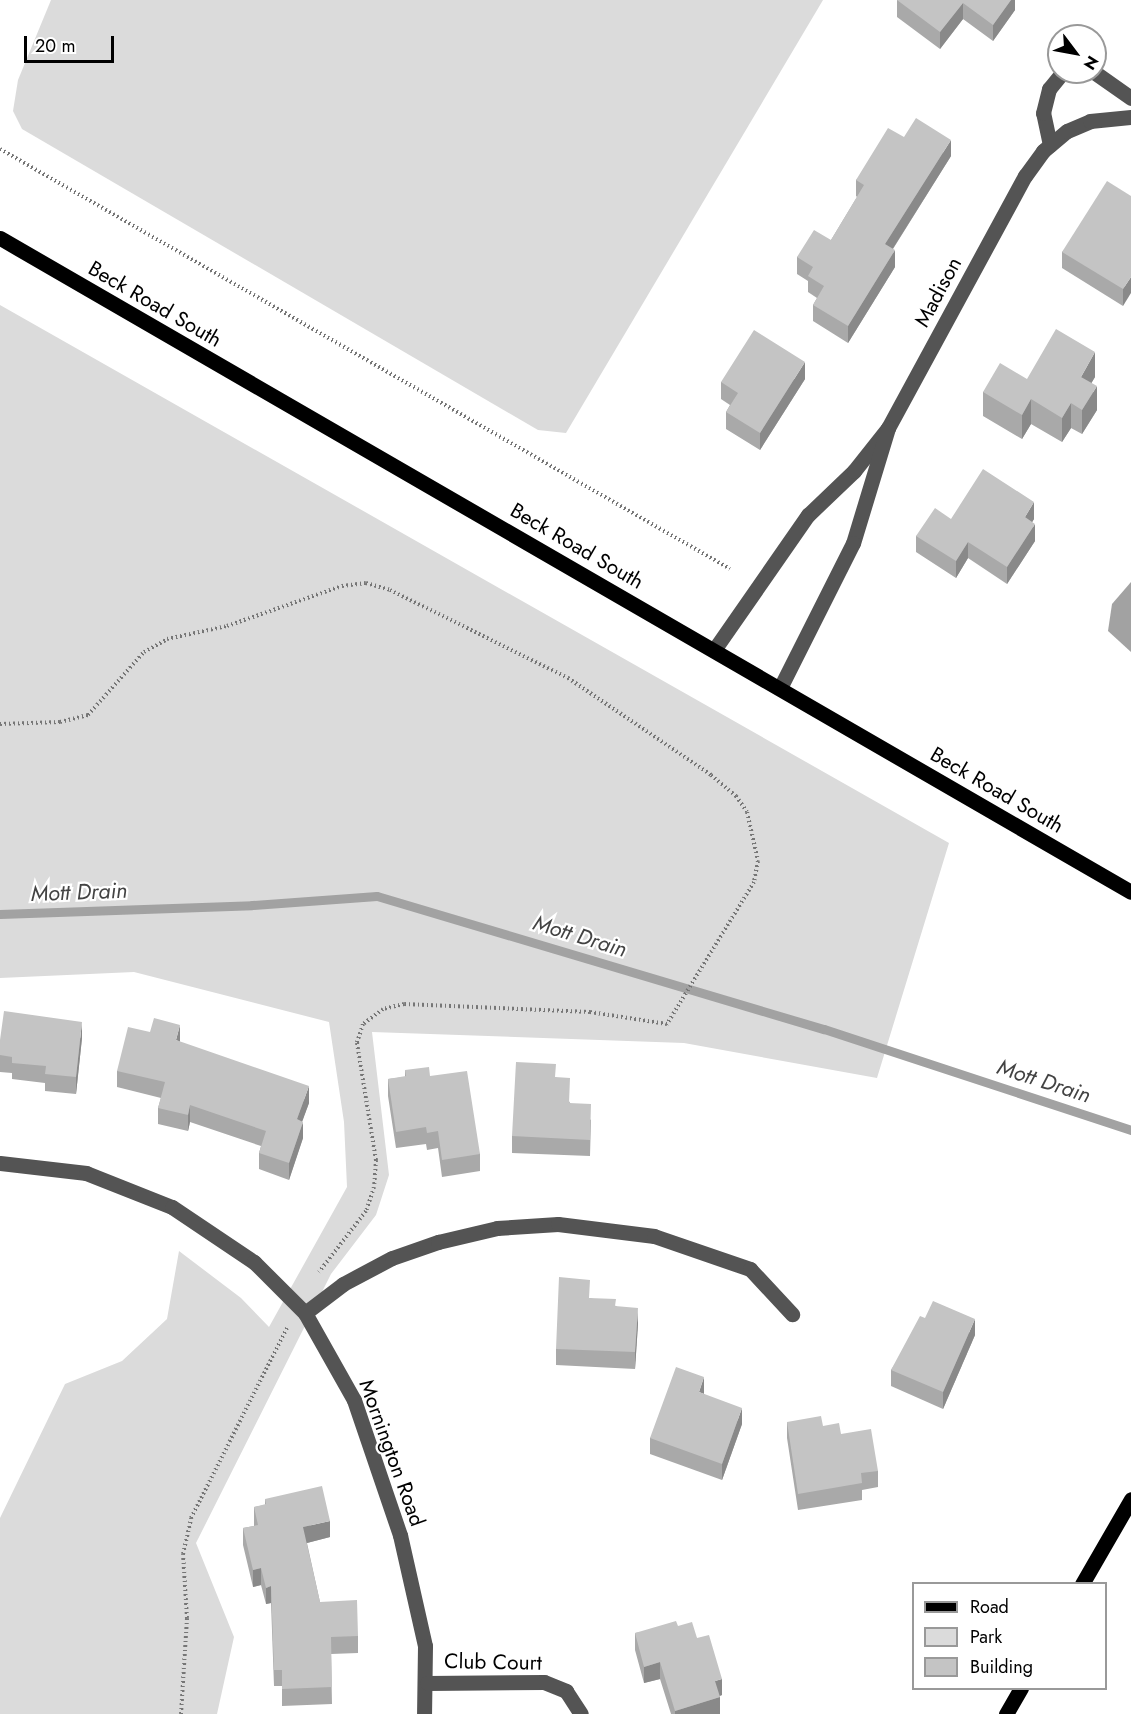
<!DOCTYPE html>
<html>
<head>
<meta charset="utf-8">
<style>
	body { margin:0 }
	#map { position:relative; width:1131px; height:1714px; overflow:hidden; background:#fff; font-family:Jost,sans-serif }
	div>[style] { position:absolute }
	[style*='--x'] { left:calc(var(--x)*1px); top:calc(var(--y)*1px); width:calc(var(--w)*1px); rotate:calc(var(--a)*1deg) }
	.green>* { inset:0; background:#dbdbdb }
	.water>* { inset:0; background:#a2a2a2 }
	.stream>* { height:9px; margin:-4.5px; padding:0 4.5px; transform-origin:4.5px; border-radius:4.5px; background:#a2a2a2 }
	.path>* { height:4px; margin-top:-2px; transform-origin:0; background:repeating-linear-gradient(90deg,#767676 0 1.5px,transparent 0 4.5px) }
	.minor>* { height:15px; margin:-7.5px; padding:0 7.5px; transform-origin:7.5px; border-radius:7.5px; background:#545454 }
	.major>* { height:15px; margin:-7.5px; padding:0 7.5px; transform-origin:7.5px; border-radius:7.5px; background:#000 }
	.wall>* { inset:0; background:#a9a9a9 }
	.shaded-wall>* { inset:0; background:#898989 }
	.building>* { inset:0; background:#c4c4c4 }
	span { translate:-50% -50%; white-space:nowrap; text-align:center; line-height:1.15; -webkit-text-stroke:4.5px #fff; paint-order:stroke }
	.street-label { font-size:21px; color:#000 }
	.water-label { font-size:22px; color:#434343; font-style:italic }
	.legend { position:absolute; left:912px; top:1582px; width:195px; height:108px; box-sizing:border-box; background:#fff; border:2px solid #999; margin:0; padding:8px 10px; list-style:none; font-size:18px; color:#000 }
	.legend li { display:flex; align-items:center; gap:12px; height:30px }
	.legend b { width:30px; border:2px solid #999 }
	.north { position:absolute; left:1047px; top:24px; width:60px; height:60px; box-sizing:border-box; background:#fff; border:2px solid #999; border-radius:50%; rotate:122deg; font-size:16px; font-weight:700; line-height:24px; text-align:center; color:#000 }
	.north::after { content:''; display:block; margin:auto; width:21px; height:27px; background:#000; clip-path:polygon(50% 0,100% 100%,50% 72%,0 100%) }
	.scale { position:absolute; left:24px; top:36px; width:90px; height:27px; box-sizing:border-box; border:3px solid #000; border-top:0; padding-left:8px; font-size:18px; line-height:21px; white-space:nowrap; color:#000; -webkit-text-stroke:4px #fff; paint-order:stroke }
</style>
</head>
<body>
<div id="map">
	<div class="green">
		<i style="clip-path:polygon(51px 0,823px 0,566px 433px,538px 430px,22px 129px,13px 111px,18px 80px)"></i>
		<i style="clip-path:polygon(0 305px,949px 843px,877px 1078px,684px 1043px,372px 1032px,389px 1175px,376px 1215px,331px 1274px,196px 1543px,234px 1637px,217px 1714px,0 1714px,0 1518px,65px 1384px,122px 1361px,167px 1319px,179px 1251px,241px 1298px,269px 1327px,347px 1187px,344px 1122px,329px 1022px,134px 972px,0 978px)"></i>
	</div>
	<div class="water">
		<i style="clip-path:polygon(1131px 582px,1131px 652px,1108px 631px,1112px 604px)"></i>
	</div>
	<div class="stream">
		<i style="--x:0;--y:914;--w:252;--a:-2"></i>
		<i style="--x:252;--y:905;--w:125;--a:-4.1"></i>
		<i style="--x:377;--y:896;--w:466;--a:16.6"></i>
		<i style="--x:824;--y:1029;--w:323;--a:18.2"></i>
	</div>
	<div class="path">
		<i style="--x:0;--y:149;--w:842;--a:29.91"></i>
		<i style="--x:0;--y:724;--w:60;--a:-1.9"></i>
		<i style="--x:60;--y:722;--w:29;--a:-14"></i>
		<i style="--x:88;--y:715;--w:84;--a:-48.4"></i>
		<i style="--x:144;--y:652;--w:26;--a:-29"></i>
		<i style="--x:167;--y:639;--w:61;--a:-12.2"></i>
		<i style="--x:227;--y:626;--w:122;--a:-19.2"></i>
		<i style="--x:342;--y:586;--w:24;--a:-7"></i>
		<i style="--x:366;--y:583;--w:25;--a:16"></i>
		<i style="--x:390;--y:590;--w:199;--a:26.3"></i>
		<i style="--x:568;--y:678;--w:173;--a:34.1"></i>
		<i style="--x:711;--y:775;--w:33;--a:40"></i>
		<i style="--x:736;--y:796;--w:19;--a:55"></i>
		<i style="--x:747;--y:812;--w:50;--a:77.3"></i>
		<i style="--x:758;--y:861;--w:21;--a:101"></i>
		<i style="--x:754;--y:882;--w:167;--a:121.5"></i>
		<i style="--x:667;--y:1024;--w:78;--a:-171.1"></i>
		<i style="--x:590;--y:1012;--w:186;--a:-177.5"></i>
		<i style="--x:404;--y:1004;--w:22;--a:167"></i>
		<i style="--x:383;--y:1009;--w:25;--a:143"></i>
		<i style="--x:363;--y:1024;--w:20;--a:108"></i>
		<i style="--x:357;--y:1043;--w:119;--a:80.8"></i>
		<i style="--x:376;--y:1160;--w:27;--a:94"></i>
		<i style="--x:374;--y:1187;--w:25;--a:108"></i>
		<i style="--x:366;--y:1211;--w:77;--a:127.6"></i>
		<i style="--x:181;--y:1714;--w:96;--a:-86.4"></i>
		<i style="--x:187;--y:1618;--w:64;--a:-93.6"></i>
		<i style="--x:183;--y:1554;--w:37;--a:-77"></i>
		<i style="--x:191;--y:1518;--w:213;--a:-63.2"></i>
	</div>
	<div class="minor">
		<i style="--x:1094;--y:72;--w:45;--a:35.1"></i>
		<i style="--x:1050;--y:145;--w:33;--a:-102"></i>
		<i style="--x:1043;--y:113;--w:25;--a:-76"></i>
		<i style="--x:1049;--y:89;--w:19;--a:-51"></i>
		<i style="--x:1061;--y:74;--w:8;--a:-14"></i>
		<i style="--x:888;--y:428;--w:287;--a:-61.5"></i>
		<i style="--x:1025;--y:176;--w:31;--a:-54"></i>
		<i style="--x:1043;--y:151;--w:31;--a:-40"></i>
		<i style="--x:1067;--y:131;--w:25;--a:-23"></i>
		<i style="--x:1090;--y:121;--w:41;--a:-5.6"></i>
		<i style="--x:714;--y:650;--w:165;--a:-55.2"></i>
		<i style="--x:808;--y:515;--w:64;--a:-43.7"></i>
		<i style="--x:854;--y:471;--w:55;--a:-51.7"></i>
		<i style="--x:888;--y:428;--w:120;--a:106.9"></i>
		<i style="--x:853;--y:543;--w:162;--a:116.7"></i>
		<i style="--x:0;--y:1163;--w:87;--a:6.6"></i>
		<i style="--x:86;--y:1173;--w:92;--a:21.6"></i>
		<i style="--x:172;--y:1207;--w:99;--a:33.9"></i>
		<i style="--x:254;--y:1262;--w:72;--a:45"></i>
		<i style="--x:305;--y:1313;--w:100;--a:60.6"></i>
		<i style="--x:354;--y:1400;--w:143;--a:71.2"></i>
		<i style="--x:400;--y:1535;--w:114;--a:77.3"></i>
		<i style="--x:425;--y:1646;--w:68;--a:90.8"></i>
		<i style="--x:305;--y:1313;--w:48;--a:-37.3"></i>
		<i style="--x:343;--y:1284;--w:55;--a:-28"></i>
		<i style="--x:392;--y:1258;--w:49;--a:-19.2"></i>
		<i style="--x:438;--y:1242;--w:61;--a:-13.3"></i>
		<i style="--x:497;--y:1228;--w:61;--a:-3.8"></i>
		<i style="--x:558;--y:1224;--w:97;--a:7.1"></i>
		<i style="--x:654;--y:1236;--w:102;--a:19"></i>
		<i style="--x:750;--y:1269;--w:62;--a:47"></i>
		<i style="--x:427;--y:1683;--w:117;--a:-0.5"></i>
		<i style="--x:544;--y:1682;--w:24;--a:22"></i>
		<i style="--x:566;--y:1691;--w:27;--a:57"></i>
	</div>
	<div class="major">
		<i style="--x:0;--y:238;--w:1306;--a:30.04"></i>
		<i style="--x:1082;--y:1584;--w:98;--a:-60"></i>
		<i style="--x:1006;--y:1714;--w:30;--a:-60"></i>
	</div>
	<div class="wall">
		<i style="clip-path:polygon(897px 0,1015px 0,1015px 10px,993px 41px,963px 19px,940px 49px,897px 17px)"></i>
		<i style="clip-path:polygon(904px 137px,951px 156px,893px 249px,895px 267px,848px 343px,813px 321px,813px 305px,817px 298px,808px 292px,808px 281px,797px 274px,797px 257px,831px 240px,857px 197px,856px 196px,856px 180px)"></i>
		<i style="clip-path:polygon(1131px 196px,1123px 306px,1062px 268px,1062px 252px)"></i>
		<i style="clip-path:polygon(1095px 377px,1091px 383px,1097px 410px,1082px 434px,1071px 428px,1062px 442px,1031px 424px,1022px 439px,983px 416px,983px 392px,1027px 379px)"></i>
		<i style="clip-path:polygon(805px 379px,760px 450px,726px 429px,726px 412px,730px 405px,721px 399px,721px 382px)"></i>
		<i style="clip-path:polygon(951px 519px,1034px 519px,1032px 522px,1035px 541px,1007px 584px,968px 558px,956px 578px,916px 552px,916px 536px)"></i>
		<i style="clip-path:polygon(82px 1038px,76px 1094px,45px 1091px,45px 1083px,12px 1079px,12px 1073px,0 1072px,0 1040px)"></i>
		<i style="clip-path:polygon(180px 1042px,309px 1103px,302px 1121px,303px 1138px,289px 1180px,259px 1169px,259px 1153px,261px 1146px,190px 1122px,188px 1131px,158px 1124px,158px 1108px,161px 1098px,117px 1087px,117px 1071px)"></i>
		<i style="clip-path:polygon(405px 1070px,430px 1076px,480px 1154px,480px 1171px,442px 1177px,438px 1148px,427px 1150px,426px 1144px,396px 1148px,388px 1096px,388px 1079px,405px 1077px)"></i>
		<i style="clip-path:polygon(556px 1077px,570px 1103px,591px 1120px,590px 1156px,512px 1153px,512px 1136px)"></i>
		<i style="clip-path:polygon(590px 1298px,616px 1306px,638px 1324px,635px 1369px,556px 1365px,556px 1349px)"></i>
		<i style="clip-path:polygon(925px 1318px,975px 1335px,943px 1409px,891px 1386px,891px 1370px)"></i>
		<i style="clip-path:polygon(704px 1394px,742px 1424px,722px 1480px,650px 1454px,650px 1438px)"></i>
		<i style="clip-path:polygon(787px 1422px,823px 1426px,841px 1434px,878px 1471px,878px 1487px,862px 1490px,862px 1500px,798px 1510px,787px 1438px)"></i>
		<i style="clip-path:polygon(265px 1499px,330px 1537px,307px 1543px,320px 1602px,358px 1636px,358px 1653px,331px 1654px,332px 1704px,282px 1706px,282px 1686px,274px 1686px,271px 1603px,266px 1604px,261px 1585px,253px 1587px,243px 1545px,243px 1528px,254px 1526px,254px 1507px,265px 1505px)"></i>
		<i style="clip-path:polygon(678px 1626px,697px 1638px,722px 1695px,720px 1696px,720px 1714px,671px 1714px,660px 1679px,644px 1683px,635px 1650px,635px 1633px)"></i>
	</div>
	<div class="shaded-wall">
		<i style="clip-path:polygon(1011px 0,1015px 0,1015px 10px,993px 41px,993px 25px)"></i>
		<i style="clip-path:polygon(963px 3px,963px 19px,940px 49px,940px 32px)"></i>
		<i style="clip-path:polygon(951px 140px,951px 156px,885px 261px,885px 244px)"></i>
		<i style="clip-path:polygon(895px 250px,895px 267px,848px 343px,848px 326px)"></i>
		<i style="clip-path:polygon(1131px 277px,1131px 293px,1123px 306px,1123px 289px)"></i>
		<i style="clip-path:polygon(1095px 352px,1095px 377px,1081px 401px,1081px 377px)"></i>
		<i style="clip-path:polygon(805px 362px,805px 379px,760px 450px,760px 433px)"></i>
		<i style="clip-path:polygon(1097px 386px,1097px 410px,1082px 434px,1082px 410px)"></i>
		<i style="clip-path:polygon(1031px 399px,1031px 424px,1022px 439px,1022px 415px)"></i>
		<i style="clip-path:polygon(1071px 403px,1071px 428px,1062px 442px,1062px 418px)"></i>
		<i style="clip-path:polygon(1034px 502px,1034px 519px,1025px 534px,1025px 517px)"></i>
		<i style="clip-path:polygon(1035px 524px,1035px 541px,1007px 584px,1007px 567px)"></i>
		<i style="clip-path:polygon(968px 542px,968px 558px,956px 578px,956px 561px)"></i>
		<i style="clip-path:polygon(82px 1022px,82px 1038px,76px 1094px,76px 1077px)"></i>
		<i style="clip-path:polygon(180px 1025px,180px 1042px,176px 1040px)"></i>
		<i style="clip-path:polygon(309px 1086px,309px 1103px,297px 1136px,297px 1119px)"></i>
		<i style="clip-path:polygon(190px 1105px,190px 1122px,188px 1131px,188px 1115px)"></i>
		<i style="clip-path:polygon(303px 1122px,303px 1138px,289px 1180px,289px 1163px)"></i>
		<i style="clip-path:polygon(638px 1308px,638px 1324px,635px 1369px,635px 1352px)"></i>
		<i style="clip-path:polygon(975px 1319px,975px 1335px,943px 1409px,943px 1392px)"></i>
		<i style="clip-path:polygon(704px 1377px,704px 1394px,699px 1392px)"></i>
		<i style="clip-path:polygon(742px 1408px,742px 1424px,722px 1480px,722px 1464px)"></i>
		<i style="clip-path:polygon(330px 1521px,330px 1537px,303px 1544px,303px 1527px)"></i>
		<i style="clip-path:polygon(261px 1568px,261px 1585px,253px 1587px,253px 1570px)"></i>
		<i style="clip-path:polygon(271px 1586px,271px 1603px,266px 1604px,266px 1588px)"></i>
		<i style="clip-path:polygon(660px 1662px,660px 1679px,644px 1683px,644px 1667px)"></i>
		<i style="clip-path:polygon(722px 1679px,722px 1695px,715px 1697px,715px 1681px)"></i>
		<i style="clip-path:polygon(720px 1697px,720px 1714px,675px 1714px,675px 1711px)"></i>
	</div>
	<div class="building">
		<i style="clip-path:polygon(897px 0,1011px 0,993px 25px,963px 3px,940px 32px)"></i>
		<i style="clip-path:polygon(916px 118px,951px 140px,885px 244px,895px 250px,848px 326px,813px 305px,824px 286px,808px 276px,813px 267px,797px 257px,814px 230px,831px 240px,864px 185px,856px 180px,888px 128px,904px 137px)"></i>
		<i style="clip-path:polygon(1107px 181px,1131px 196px,1131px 277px,1123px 289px,1062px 252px)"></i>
		<i style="clip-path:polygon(1056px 329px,1095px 352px,1081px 377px,1097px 386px,1082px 410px,1071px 403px,1062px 418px,1031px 399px,1022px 415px,983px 392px,1000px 363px,1027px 379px)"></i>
		<i style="clip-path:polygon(754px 330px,805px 362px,760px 433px,726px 412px,738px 393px,721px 382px)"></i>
		<i style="clip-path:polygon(983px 469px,1034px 502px,1025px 517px,1035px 524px,1007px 567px,968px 542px,956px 561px,916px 536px,935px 508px,951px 519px)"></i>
		<i style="clip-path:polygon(4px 1011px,82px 1022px,76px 1077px,45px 1074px,46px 1066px,12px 1063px,12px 1057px,0 1055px,0 1040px)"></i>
		<i style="clip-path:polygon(154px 1018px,180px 1025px,176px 1040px,309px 1086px,297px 1119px,303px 1122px,289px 1163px,259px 1153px,266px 1131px,190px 1105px,188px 1115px,158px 1108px,165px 1082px,117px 1071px,128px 1027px,150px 1032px)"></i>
		<i style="clip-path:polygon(516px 1062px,556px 1064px,555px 1077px,570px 1078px,569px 1103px,591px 1104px,590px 1140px,512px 1136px)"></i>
		<i style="clip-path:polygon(429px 1067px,430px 1076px,467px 1071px,480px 1154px,442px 1160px,438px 1131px,427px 1133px,426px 1127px,396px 1132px,388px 1079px,406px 1076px,405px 1070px)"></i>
		<i style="clip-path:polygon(559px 1277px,590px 1280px,589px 1298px,616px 1299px,615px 1306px,638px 1308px,635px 1352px,556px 1349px)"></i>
		<i style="clip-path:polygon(933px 1301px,975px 1319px,943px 1392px,891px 1370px,920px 1316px,925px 1318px)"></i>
		<i style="clip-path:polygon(676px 1367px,704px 1377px,699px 1392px,742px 1408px,722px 1464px,650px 1438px)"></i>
		<i style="clip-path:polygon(821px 1416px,823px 1426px,839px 1423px,841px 1434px,871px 1429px,878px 1471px,861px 1473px,862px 1483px,798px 1494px,787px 1422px)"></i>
		<i style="clip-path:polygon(322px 1486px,330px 1521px,303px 1527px,320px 1602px,357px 1600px,358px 1636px,331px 1637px,332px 1687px,282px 1689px,282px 1670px,274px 1670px,271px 1586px,266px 1588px,261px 1568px,253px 1570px,243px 1528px,258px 1525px,254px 1507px,266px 1504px,265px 1499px)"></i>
		<i style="clip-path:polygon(676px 1621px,678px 1626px,692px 1622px,697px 1638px,709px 1635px,722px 1679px,715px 1681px,720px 1697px,675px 1711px,660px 1662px,644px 1667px,635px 1633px)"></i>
	</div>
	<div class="street-label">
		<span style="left:938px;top:292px;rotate:-62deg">Madison</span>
		<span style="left:155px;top:304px;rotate:30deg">Beck Road South</span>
		<span style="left:577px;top:546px;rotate:30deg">Beck Road South</span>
		<span style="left:997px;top:790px;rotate:30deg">Beck Road South</span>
		<span style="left:392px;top:1453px;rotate:70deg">Mornington Road</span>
		<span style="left:493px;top:1662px;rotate:1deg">Club Court</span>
	</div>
	<div class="water-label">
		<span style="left:79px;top:892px;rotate:-2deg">Mott Drain</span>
		<span style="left:580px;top:936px;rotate:17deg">Mott Drain</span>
		<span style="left:1044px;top:1081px;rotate:18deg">Mott Drain</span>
	</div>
	<ul class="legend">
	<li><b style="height:8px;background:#000"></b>Road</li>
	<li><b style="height:16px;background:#dbdbdb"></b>Park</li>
	<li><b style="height:16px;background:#c4c4c4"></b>Building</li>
	</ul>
	<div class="north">N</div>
	<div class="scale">20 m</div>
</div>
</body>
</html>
